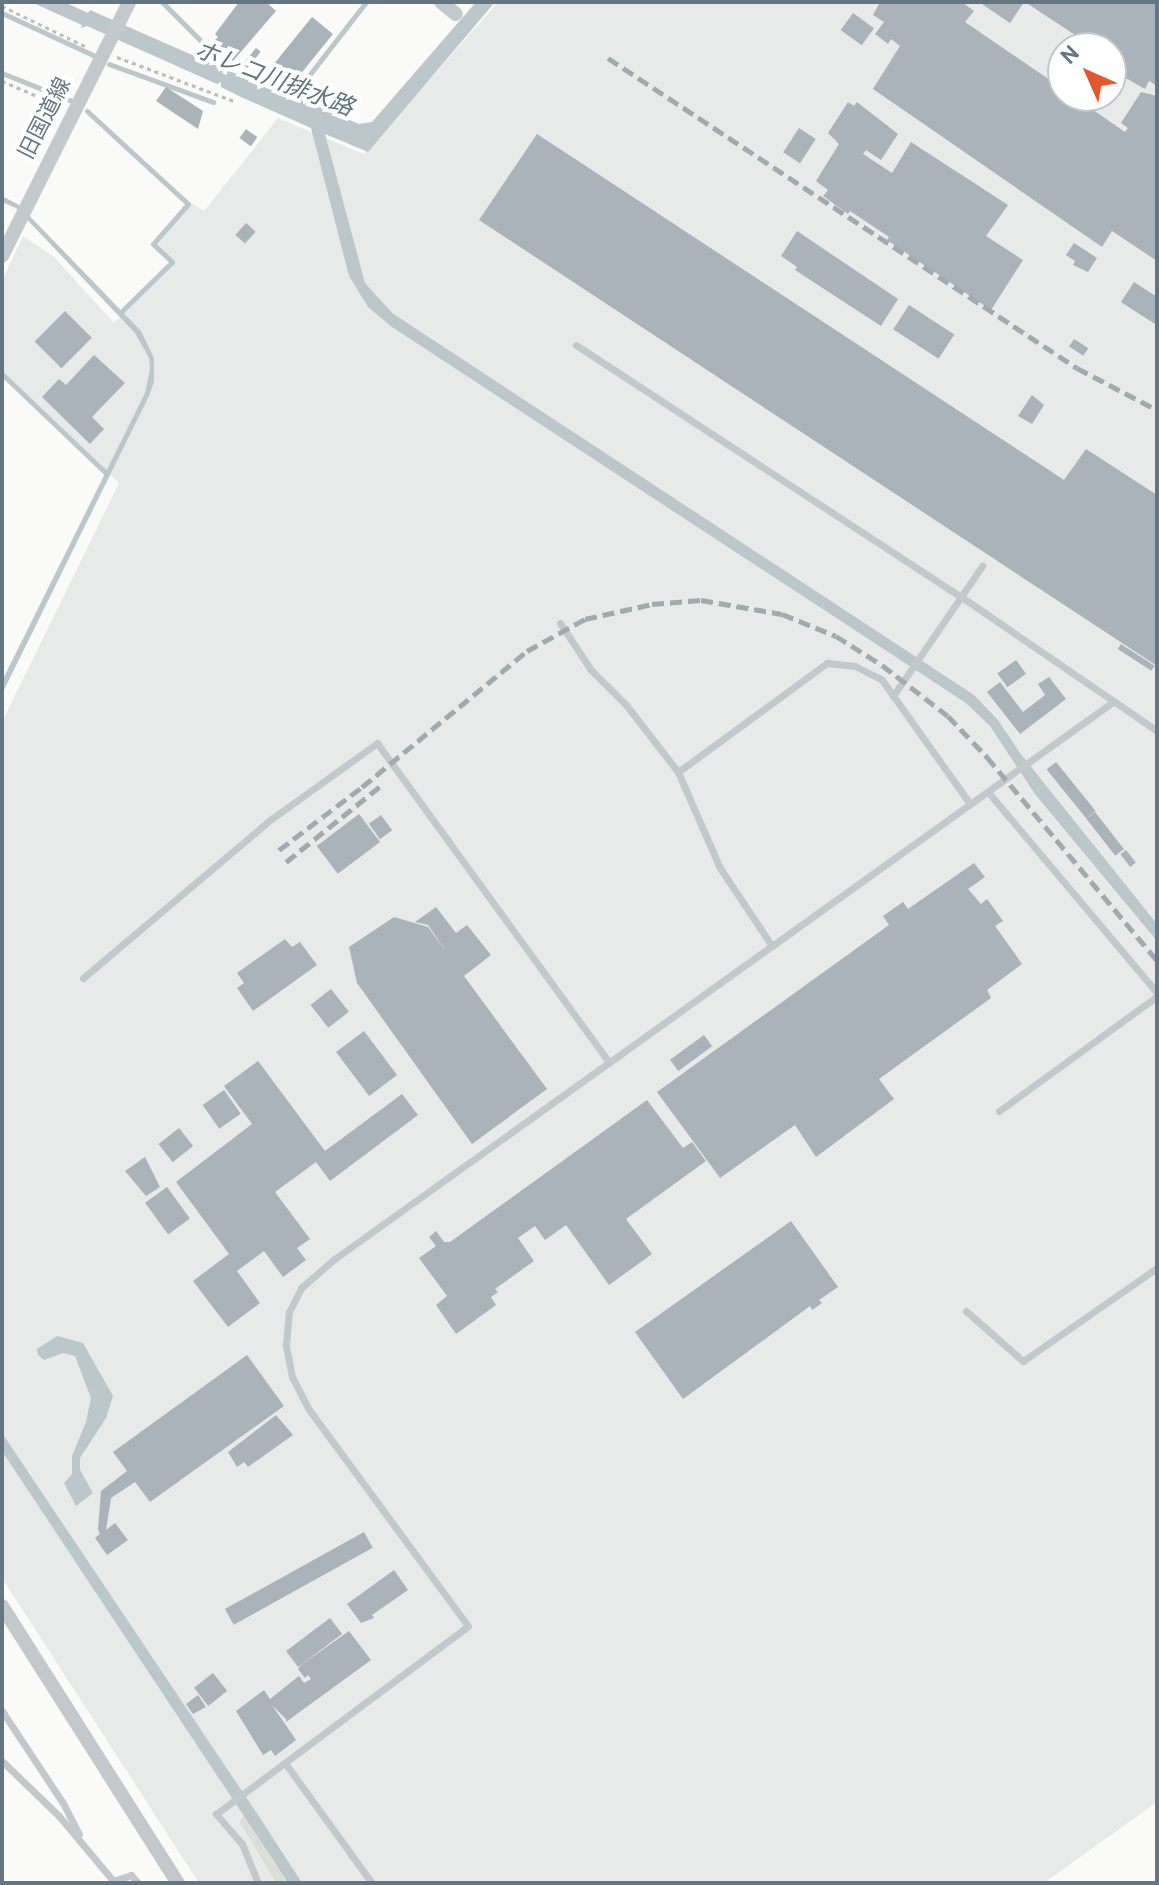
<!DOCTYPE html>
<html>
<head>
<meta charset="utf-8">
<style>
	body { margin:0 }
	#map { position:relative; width:1159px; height:1885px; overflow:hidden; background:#fafaf8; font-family:Overpass,"Noto Sans JP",sans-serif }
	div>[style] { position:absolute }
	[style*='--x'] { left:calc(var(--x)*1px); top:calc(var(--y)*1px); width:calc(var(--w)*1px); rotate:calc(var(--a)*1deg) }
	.built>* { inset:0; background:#e8e9e9 }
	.green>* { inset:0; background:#dadfd7 }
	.water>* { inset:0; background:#bbc7cb }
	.stream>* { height:5px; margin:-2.5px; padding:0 2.5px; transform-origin:2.5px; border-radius:2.5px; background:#bbc7cb }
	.building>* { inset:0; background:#aab3b9; transform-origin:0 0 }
	.path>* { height:3px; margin-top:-1.5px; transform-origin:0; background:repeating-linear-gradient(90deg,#bbbfc2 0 4px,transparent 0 8px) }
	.lane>* { height:7px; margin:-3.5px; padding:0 3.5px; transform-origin:3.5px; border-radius:3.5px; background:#c3c8cc }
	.street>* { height:14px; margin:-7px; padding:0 7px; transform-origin:7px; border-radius:7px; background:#c3c8cc }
	.rail>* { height:5px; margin-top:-2.5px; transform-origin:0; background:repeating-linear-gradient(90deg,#a2aab0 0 12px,transparent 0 18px) }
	span { translate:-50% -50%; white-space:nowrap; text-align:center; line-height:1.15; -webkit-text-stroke:8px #fff; paint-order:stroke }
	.street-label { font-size:22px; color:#657683 }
	.water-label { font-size:24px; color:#60757c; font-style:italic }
	.frame { position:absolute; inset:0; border:4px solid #657683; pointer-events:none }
	.north { position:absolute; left:1047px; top:32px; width:80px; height:80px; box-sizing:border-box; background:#fff; border:2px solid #c1c8cd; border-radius:50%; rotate:315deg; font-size:22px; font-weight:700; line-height:32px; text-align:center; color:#657683 }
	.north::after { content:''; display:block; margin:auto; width:28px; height:36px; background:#e4572e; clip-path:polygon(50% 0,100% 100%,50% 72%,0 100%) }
</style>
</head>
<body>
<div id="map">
	<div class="built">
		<i style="clip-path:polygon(evenodd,498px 2px,1157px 2px,1157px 1802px,1044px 1883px,199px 1883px,2px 1578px,2px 722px,119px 483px,2px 372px,2px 281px,23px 236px,54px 257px,114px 323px,175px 263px,157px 245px,192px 203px,204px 211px,278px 118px,364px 154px,498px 2px,1063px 48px,1111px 48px,1111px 96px,1063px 96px,1063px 48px)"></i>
	</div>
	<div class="green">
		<i style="clip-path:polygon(243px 1815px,287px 1883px,276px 1883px,240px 1822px)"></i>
	</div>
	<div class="water">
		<i style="clip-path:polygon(31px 2px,64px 2px,88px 13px,90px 10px,224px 69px,222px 73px,226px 75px,228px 71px,253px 79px,359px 124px,372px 122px,476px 2px,495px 2px,368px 152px,325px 134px,365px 283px,392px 313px,974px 695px,998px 720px,1020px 753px,1157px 924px,1157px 941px,1035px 794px,990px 726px,966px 703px,392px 327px,368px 307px,349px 276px,311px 128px,241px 97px,221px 87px,221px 82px,217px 84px,87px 26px,81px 28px,82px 25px)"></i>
		<i style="clip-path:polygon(2px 196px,19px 205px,141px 331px,154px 358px,154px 382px,149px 396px,2px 694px,2px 681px,145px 393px,150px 369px,149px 358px,135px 333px,16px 208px,2px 202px)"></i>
		<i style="clip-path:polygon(57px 1336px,83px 1343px,113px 1396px,106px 1418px,80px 1458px,80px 1470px,93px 1493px,76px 1506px,64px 1483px,72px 1474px,72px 1456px,86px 1422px,91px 1398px,75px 1356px,63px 1353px,44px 1360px,38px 1355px,37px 1349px)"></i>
		<i style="clip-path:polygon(2px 1433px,262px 1821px,302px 1883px,288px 1883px,271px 1857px,2px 1451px)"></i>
	</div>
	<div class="stream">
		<i style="--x:162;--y:2;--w:68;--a:45"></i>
		<i style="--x:210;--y:50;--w:21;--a:87"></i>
		<i style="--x:2;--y:13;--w:102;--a:24.8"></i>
		<i style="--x:109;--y:64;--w:111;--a:20.1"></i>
		<i style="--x:2;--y:73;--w:75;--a:21.8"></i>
		<i style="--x:300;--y:87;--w:108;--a:-52.2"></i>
		<i style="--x:87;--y:111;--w:137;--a:42.6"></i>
		<i style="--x:188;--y:204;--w:53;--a:131.2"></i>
		<i style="--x:153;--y:244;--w:26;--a:43"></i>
		<i style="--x:172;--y:262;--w:73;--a:135.6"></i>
		<i style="--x:2;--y:374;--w:145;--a:43.6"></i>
	</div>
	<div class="building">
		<i style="clip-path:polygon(239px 2px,266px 2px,276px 11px,233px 61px,212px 43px,218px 37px,215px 34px)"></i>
		<i style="clip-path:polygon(880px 2px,962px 2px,974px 11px,965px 22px,1063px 89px,1063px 96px,1073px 96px,1125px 132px,1128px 128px,1121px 123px,1141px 92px,1157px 96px,1157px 261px,1112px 231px,1102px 247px,873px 89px,900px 46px,891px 39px,888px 44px,875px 34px,884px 22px,873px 15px)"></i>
		<i style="clip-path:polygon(979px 2px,1024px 2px,1010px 23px)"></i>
		<i style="clip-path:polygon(1025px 2px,1157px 2px,1157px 86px,1149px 81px,1145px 89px,1122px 76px,1127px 69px,1111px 58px,1111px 48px,1095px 48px)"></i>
		<i style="left:853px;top:13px;width:26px;height:21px;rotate:36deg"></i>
		<i style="left:312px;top:17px;width:27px;height:65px;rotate:39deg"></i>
		<i style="left:256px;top:48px;width:6px;height:21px;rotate:39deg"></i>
		<i style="clip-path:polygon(166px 87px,203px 111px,198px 129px,156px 101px)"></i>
		<i style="clip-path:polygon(848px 102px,854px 106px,857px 102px,898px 134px,881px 160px,866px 150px,863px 154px,892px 173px,911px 142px,1008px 205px,986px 236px,1023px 260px,991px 310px,887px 240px,889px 237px,850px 211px,848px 214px,823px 196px,828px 190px,816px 181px,839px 144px,828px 133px)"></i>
		<i style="left:799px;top:128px;width:20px;height:29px;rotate:33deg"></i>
		<i style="left:246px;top:129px;width:14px;height:11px;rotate:36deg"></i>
		<i style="clip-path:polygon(537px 134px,1064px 480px,1086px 449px,1157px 495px,1157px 666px,479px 220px)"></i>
		<i style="left:246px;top:223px;width:13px;height:16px;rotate:42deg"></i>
		<i style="clip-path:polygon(797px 231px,898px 299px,881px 326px,795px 270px,797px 267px,781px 256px)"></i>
		<i style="clip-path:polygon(1074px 243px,1097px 258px,1088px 272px,1073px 265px,1075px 261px,1066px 255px)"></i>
		<i style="clip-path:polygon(1134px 282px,1157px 297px,1155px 324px,1121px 302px)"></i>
		<i style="left:909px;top:305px;width:54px;height:29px;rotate:33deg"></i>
		<i style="left:65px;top:311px;width:38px;height:43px;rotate:45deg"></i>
		<i style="left:1074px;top:339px;width:17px;height:9px;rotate:33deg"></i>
		<i style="clip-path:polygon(94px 355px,125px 383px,92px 417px,104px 429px,90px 444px,42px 397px,59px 379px,66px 385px)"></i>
		<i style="clip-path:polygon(1032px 395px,1044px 405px,1032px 424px,1018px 416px)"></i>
		<i style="left:1121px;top:644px;width:40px;height:6px;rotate:33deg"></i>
		<i style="left:1016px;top:660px;width:17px;height:23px;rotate:54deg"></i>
		<i style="clip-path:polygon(1049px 677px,1066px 699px,1020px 734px,987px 692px,1000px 682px,1023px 712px,1045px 695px,1038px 684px)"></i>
		<i style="left:1056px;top:762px;width:63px;height:12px;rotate:51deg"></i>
		<i style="left:1095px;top:812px;width:47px;height:11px;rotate:52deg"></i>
		<i style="left:359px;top:814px;width:35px;height:53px;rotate:53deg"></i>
		<i style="left:381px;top:815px;width:19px;height:15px;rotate:54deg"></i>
		<i style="left:1126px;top:850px;width:16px;height:7px;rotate:52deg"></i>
		<i style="clip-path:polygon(974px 863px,985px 877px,968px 889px,981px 904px,987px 899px,1003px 921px,995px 926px,1022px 964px,987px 990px,991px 998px,879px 1079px,894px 1099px,816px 1157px,795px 1125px,720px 1178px,657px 1092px,889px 925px,883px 916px,903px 902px,908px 909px)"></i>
		<i style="clip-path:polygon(436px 907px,456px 933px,467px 925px,491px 955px,464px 976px,547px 1089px,472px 1144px,357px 983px,349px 947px,394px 917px,428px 927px,447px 953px,428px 925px,415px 922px)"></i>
		<i style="clip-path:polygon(285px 939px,292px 947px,300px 942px,317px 965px,253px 1011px,237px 988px,244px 983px,237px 973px)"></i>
		<i style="left:331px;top:989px;width:29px;height:26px;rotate:52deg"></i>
		<i style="left:364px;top:1031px;width:55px;height:35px;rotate:53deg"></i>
		<i style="left:704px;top:1035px;width:14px;height:42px;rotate:54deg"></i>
		<i style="clip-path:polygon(258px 1061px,325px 1151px,402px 1094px,418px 1115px,330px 1181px,316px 1162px,275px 1192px,310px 1239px,297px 1248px,306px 1260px,283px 1277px,264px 1251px,237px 1271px,260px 1303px,228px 1327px,193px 1281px,229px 1254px,176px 1182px,252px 1124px,224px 1086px)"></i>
		<i style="left:224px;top:1090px;width:29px;height:26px;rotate:55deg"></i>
		<i style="clip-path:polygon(647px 1100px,683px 1148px,692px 1142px,706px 1161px,626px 1219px,652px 1254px,609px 1285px,566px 1225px,545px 1240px,535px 1226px,518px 1238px,534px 1261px,495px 1289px,498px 1292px,491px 1297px,496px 1305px,456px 1334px,436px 1305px,447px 1296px,419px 1258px,436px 1246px,429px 1237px,436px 1231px,444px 1242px,450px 1242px)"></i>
		<i style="left:179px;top:1128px;width:23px;height:26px;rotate:52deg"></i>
		<i style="clip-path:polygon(145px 1157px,160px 1187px,146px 1196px,125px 1171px)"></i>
		<i style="left:167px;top:1187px;width:39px;height:27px;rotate:54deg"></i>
		<i style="clip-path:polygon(791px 1221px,838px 1287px,819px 1300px,822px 1303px,812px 1310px,810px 1306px,683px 1399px,635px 1332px)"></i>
		<i style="clip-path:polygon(247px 1355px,284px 1406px,150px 1502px,135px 1482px,111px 1498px,106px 1530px,115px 1523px,128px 1540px,107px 1555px,95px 1538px,100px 1534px,98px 1529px,101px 1491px,127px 1471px,113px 1452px)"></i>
		<i style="clip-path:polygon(276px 1415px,293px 1435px,248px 1467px,244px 1462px,237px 1467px,228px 1452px)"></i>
		<i style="left:364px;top:1532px;width:18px;height:159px;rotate:61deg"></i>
		<i style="clip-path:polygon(394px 1570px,408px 1590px,372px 1615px,374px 1618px,361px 1623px,347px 1604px)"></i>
		<i style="left:330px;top:1618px;width:20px;height:55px;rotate:53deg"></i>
		<i style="clip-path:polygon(349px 1631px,371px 1660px,286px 1722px,286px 1719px,272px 1705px,296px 1740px,275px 1756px,271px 1750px,263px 1755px,236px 1711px,264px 1690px,270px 1699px,299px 1676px,304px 1683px,311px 1679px,308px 1675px,305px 1678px,298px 1669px,301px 1665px)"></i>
		<i style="left:213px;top:1673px;width:23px;height:24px;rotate:52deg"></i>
		<i style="clip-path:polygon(198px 1695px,206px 1707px,193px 1714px,186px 1704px)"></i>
	</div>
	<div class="path">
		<i style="--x:2;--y:6;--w:94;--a:25.8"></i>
		<i style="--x:117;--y:57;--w:125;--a:20.6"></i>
		<i style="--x:2;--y:81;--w:64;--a:23"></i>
	</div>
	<div class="lane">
		<i style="--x:576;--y:345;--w:462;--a:33.2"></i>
		<i style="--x:963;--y:598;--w:235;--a:34.4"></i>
		<i style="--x:560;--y:623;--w:56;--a:56.6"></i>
		<i style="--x:591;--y:670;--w:51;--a:45"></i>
		<i style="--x:627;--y:706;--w:83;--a:52.3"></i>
		<i style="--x:678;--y:772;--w:105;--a:66.4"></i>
		<i style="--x:720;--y:868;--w:94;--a:56.3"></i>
		<i style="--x:893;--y:696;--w:158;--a:-55.6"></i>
		<i style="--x:678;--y:772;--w:185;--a:-36.2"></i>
		<i style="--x:827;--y:663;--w:28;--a:6"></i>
		<i style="--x:855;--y:666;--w:30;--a:27"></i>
		<i style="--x:882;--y:680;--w:152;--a:54.6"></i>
		<i style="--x:988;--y:792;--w:263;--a:49.9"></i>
		<i style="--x:83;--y:978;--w:245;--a:-40.2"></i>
		<i style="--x:270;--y:820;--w:132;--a:-35.7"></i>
		<i style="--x:377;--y:743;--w:394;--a:54"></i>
		<i style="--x:999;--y:1111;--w:195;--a:-36"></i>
		<i style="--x:966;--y:1311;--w:76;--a:41.3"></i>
		<i style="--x:1023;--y:1361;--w:163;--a:-34.8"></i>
		<i style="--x:2;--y:1711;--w:110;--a:56.5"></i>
		<i style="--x:63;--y:1803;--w:35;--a:63"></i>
		<i style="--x:2;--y:1761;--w:79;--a:44"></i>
		<i style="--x:59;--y:1816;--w:87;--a:50.1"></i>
		<i style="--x:285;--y:1763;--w:148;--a:54.1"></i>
		<i style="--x:113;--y:1881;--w:19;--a:-18"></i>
		<i style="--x:131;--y:1875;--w:11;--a:49"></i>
		<i style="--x:258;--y:1883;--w:42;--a:-112.3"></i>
		<i style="--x:242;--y:1844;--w:40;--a:-131"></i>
		<i style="--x:216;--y:1814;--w:314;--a:-36.7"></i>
		<i style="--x:468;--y:1626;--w:270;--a:-126.3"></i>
		<i style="--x:308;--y:1408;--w:35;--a:-117"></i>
		<i style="--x:292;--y:1377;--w:33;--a:-101"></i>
		<i style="--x:286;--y:1345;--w:33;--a:-85"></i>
		<i style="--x:289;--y:1312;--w:27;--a:-63"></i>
		<i style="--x:301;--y:1288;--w:43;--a:-41.2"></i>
		<i style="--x:333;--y:1260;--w:960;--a:-35.59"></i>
	</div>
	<div class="street">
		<i style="--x:441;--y:2;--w:19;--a:39"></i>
		<i style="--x:2;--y:256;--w:284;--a:-63.4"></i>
		<i style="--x:2;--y:1606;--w:328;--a:57.6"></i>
	</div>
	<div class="rail">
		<i style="--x:608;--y:58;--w:562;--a:33.46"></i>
		<i style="--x:1077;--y:368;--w:90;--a:27.7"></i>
		<i style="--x:279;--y:850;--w:104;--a:-37.2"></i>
		<i style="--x:362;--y:787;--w:214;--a:-39.5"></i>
		<i style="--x:527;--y:651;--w:66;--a:-28.9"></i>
		<i style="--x:585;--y:619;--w:69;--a:-12.6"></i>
		<i style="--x:652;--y:604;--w:49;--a:-4.7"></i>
		<i style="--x:701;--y:600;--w:82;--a:9.8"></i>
		<i style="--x:782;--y:614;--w:58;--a:22.2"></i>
		<i style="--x:836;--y:636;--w:54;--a:32.2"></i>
		<i style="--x:882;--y:665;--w:83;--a:37.7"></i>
		<i style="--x:948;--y:716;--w:57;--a:46.4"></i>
		<i style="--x:987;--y:757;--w:265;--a:50.1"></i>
		<i style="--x:286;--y:862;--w:124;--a:-38.8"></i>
	</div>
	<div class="street-label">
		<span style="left:46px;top:119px;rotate:-63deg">旧国道線</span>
	</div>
	<div class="water-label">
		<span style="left:273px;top:81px;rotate:21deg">ホレコ川排水路</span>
	</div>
	<div class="frame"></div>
	<div class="north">N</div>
</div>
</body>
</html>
